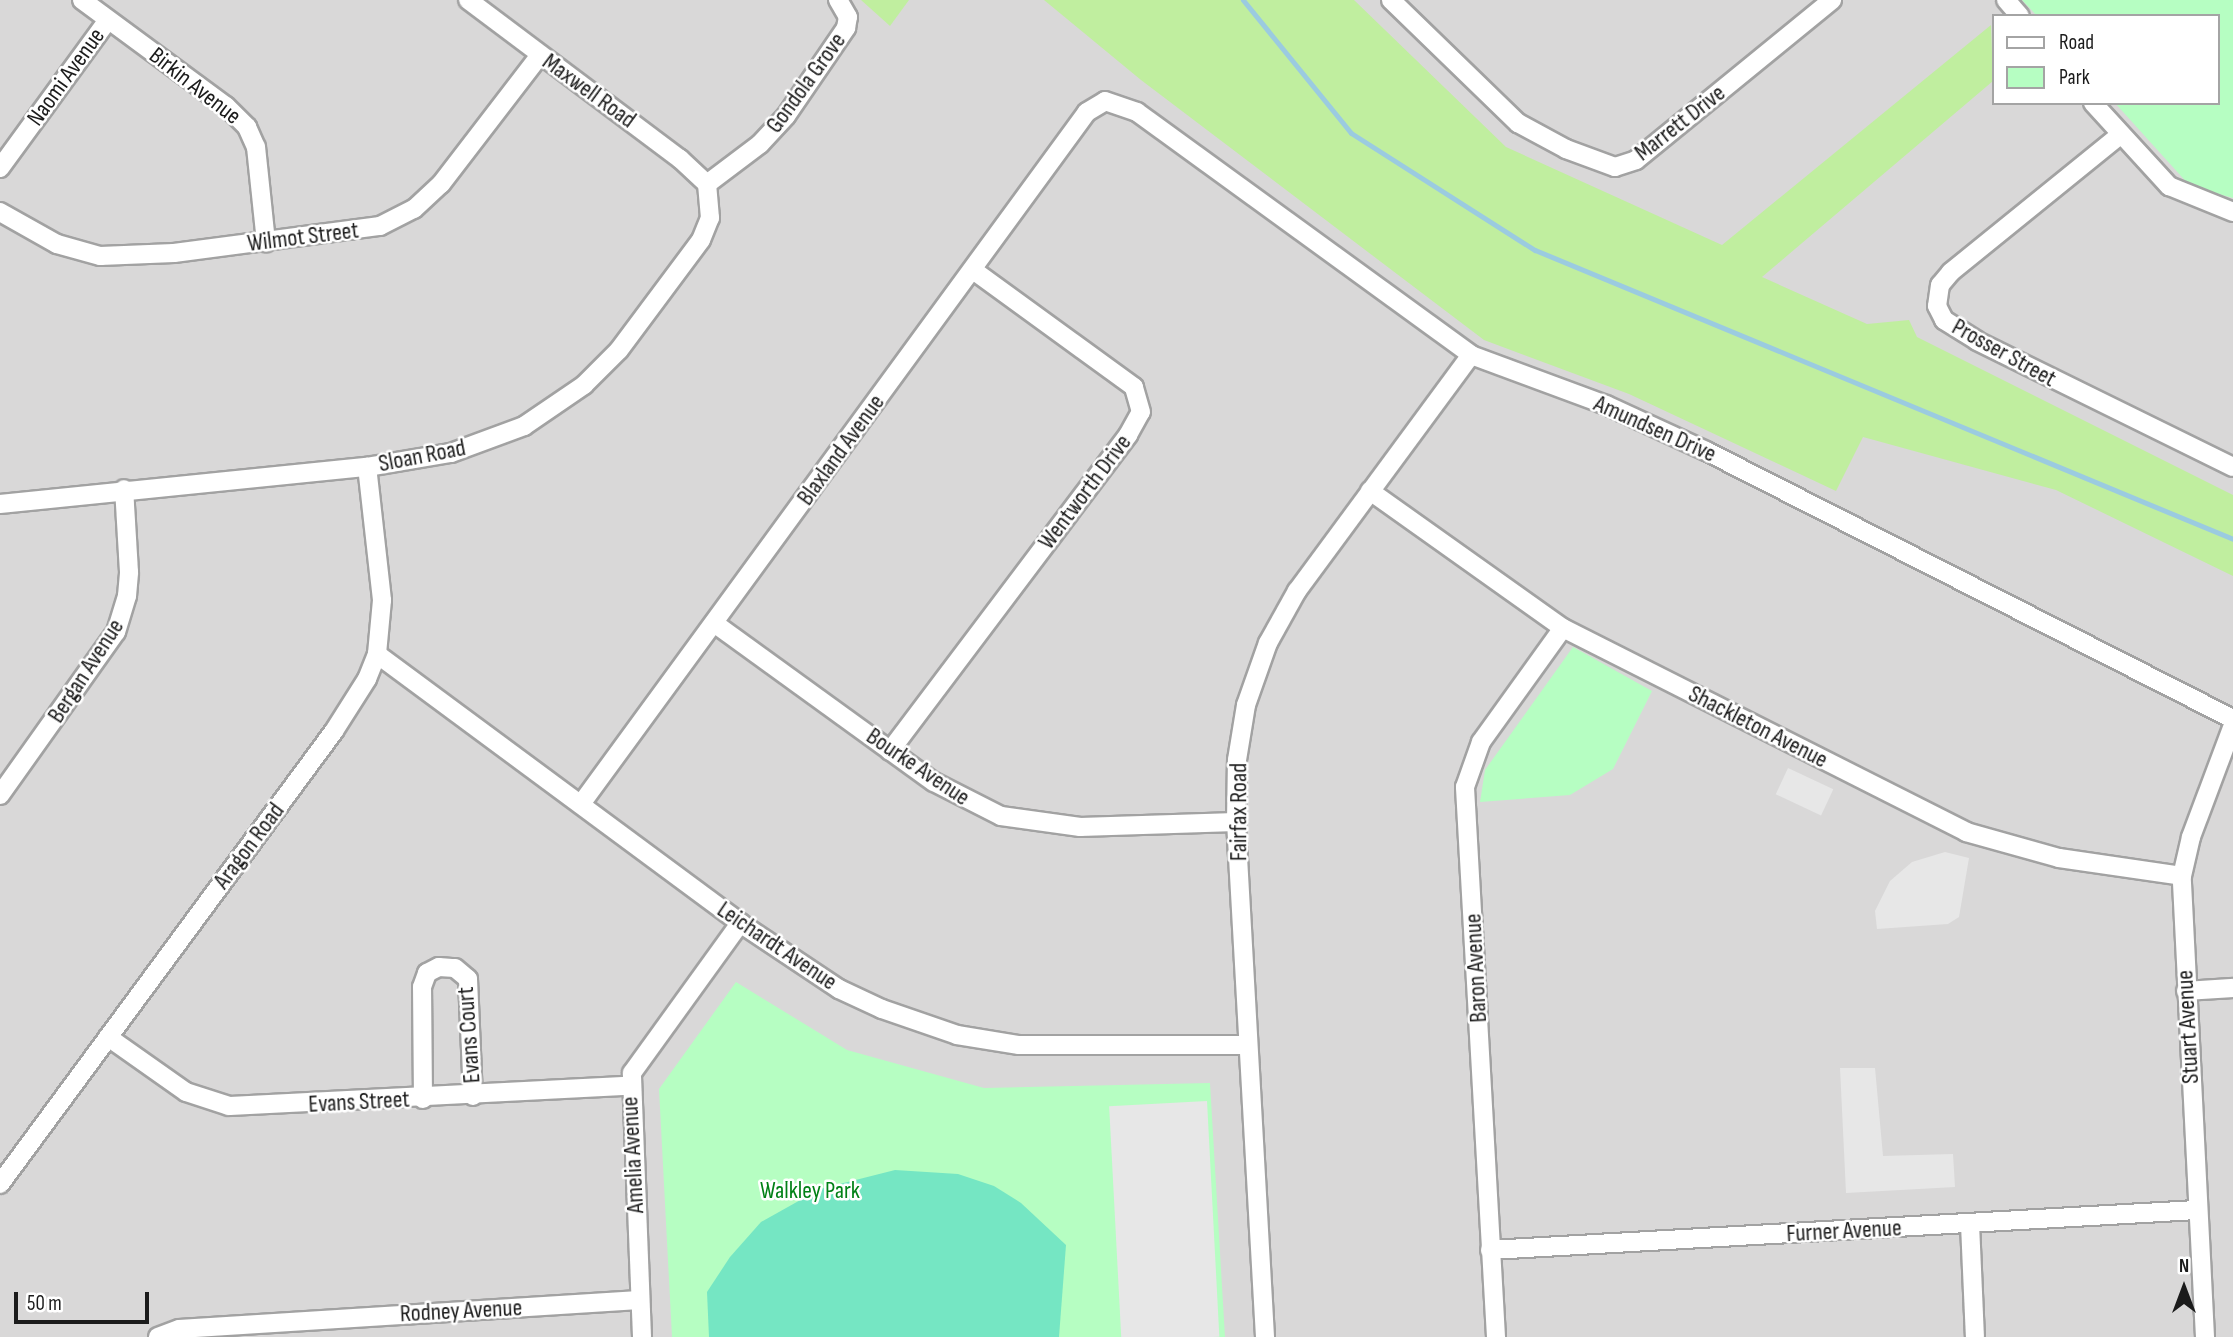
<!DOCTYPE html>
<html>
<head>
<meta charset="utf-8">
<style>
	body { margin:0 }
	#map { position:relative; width:2233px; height:1337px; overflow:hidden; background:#eeeadf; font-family:"Sofia Sans Condensed",sans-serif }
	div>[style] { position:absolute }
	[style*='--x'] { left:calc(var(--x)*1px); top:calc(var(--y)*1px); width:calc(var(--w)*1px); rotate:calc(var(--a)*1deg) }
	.residential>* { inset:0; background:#d9d8d8 }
	.grass>* { inset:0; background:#c0ee9f }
	.park>* { inset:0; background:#b6fec2 }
	.pitch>* { inset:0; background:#75e6c3 }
	.parking>* { inset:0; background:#e7e7e7; transform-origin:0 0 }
	.stream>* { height:5px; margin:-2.5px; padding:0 2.5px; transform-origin:2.5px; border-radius:2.5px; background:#9bcbe0 }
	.roads { filter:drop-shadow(2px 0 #a2a2a2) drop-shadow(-2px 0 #a2a2a2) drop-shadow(0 2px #a2a2a2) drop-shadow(0 -2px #a2a2a2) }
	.minor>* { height:18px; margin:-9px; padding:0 9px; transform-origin:9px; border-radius:9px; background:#fff }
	span { translate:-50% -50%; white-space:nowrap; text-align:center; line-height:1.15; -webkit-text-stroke:5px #fff; paint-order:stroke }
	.street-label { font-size:24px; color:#1b1b1b }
	.park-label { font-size:24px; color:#018116 }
	.legend { position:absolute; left:1992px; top:14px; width:228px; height:91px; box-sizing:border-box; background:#fff; border:2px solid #a4a4a4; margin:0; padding:9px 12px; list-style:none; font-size:21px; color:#1b1b1b }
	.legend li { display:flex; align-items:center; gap:14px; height:35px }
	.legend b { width:35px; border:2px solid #a4a4a4 }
	.north { position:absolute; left:2149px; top:1253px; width:70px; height:70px; -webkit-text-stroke:5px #fff; paint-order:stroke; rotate:0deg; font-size:19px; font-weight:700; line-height:28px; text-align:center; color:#1b1b1b }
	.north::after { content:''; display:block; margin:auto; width:24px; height:32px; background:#1b1b1b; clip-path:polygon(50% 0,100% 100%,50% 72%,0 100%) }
	.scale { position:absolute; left:14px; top:1292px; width:135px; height:32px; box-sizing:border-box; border:4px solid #1b1b1b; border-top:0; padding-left:9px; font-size:21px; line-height:24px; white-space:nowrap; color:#1b1b1b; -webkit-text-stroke:5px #fff; paint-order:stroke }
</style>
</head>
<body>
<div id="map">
	<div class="residential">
		<i style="clip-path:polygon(evenodd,0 0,2233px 0,2233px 1337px,0 1337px,0 0,1993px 16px,2217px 16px,2217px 103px,1993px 103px,1993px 16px)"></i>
	</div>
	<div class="grass">
		<i style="clip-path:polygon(861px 0,909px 0,890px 26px)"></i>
		<i style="clip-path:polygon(1044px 0,1354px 0,1506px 147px,1722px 245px,1991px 25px,1993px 81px,1762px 277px,1867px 324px,1909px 320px,1917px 337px,2233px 495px,2233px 576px,2056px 490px,1863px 437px,1836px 491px,1629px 394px,1484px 340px,1141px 80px)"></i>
	</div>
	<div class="park">
		<i style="clip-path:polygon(2022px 0,2233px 0,2233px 198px,2190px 186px,2115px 103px,2217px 103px,2217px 16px,2037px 16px)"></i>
		<i style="clip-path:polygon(1573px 647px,1652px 691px,1613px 769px,1570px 795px,1480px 802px,1485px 770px)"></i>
		<i style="clip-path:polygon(736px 982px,847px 1050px,984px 1088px,1210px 1083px,1225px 1337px,672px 1337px,659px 1089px)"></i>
	</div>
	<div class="pitch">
		<i style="clip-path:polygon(895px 1170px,958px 1174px,994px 1186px,1021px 1203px,1066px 1245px,1059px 1337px,709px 1337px,707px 1292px,730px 1257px,761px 1222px,820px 1189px)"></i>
	</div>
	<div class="parking">
		<i style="left:1788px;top:768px;width:50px;height:29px;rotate:25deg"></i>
		<i style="clip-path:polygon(1945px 852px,1969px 858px,1959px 917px,1948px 924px,1877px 929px,1875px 911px,1890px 881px,1912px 862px)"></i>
		<i style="clip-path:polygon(1840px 1068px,1875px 1068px,1883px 1156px,1953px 1154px,1955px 1187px,1846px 1193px)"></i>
		<i style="left:1207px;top:1101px;width:236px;height:98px;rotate:87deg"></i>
	</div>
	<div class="stream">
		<i style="--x:1243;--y:0;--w:171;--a:50.9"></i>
		<i style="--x:1351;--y:133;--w:218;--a:32.5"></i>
		<i style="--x:1535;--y:250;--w:755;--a:22.49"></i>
	</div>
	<div class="roads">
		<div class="minor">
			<i style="--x:82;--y:0;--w:179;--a:36.4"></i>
			<i style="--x:226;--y:106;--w:30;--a:45"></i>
			<i style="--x:247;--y:127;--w:22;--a:66"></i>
			<i style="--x:256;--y:147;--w:96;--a:84"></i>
			<i style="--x:1391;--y:0;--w:177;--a:44.1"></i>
			<i style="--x:1518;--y:123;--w:55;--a:28.4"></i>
			<i style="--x:1566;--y:149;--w:52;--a:20.2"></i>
			<i style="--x:1615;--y:167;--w:22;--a:-18"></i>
			<i style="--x:1636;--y:160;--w:253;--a:-39.2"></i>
			<i style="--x:2006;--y:0;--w:21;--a:49"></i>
			<i style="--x:2093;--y:103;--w:113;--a:47.5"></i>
			<i style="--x:2169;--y:186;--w:69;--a:22.1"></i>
			<i style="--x:2120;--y:135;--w:218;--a:141"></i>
			<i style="--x:1951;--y:272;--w:17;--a:130"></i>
			<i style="--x:1940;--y:285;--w:21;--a:98"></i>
			<i style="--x:1937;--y:306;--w:16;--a:63"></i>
			<i style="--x:1944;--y:320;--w:39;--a:32"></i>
			<i style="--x:1977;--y:341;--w:285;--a:26.2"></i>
			<i style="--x:0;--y:168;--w:183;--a:-53.9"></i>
			<i style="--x:707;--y:184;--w:66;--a:-37"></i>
			<i style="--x:760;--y:144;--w:38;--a:-47"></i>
			<i style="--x:786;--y:116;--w:107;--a:-55.7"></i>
			<i style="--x:846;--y:28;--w:11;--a:-80"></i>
			<i style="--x:848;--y:17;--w:20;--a:-120"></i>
			<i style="--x:0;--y:212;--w:65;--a:29.3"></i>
			<i style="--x:57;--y:244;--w:45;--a:15.6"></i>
			<i style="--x:100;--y:256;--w:74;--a:-2.3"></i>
			<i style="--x:174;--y:253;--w:208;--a:-7.5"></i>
			<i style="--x:380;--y:226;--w:38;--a:-27"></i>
			<i style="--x:414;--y:209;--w:37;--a:-43"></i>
			<i style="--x:441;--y:184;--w:163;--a:-52.5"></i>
			<i style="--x:1370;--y:491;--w:237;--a:35.4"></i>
			<i style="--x:1563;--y:628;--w:452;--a:26.8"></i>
			<i style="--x:1966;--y:832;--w:97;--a:15.6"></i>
			<i style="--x:2059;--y:858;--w:124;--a:8.3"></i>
			<i style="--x:0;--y:504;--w:369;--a:-5.8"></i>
			<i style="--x:367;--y:467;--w:85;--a:-9.5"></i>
			<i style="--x:451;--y:453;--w:78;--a:-20.3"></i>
			<i style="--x:524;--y:426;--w:73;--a:-34.3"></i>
			<i style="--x:584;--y:385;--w:49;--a:-45"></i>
			<i style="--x:619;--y:350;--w:137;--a:-53.3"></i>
			<i style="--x:701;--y:240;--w:24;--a:-68"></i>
			<i style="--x:710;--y:218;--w:34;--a:-95"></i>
			<i style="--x:707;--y:184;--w:37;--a:-137"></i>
			<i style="--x:680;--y:159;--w:265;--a:-143.1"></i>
			<i style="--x:714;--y:623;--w:271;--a:35.9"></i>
			<i style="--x:934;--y:782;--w:75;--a:26.9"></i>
			<i style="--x:1001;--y:816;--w:80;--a:7.9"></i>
			<i style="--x:1080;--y:827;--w:156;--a:-1.8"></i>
			<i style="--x:377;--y:654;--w:452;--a:36.5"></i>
			<i style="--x:740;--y:923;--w:119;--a:33.7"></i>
			<i style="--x:839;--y:989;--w:47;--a:24.9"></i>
			<i style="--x:882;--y:1009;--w:79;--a:19.1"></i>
			<i style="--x:957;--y:1035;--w:63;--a:9.2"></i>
			<i style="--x:1019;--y:1045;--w:229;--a:0"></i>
			<i style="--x:890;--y:751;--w:396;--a:-53"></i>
			<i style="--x:1128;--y:435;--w:26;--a:-61"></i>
			<i style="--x:1141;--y:412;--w:26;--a:-106"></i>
			<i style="--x:1134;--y:387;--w:199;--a:-144"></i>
			<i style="--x:0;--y:795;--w:200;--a:-54.6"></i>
			<i style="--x:116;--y:632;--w:38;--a:-73"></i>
			<i style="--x:127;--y:596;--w:24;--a:-85"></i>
			<i style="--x:129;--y:572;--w:83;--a:-93.4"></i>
			<i style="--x:581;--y:804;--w:857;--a:-53.83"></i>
			<i style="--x:1087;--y:112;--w:21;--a:-31"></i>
			<i style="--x:1105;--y:101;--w:34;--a:19"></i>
			<i style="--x:1137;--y:112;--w:413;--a:36"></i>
			<i style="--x:1471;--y:355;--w:144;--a:20.3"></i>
			<i style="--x:1606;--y:405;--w:110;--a:24.7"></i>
			<i style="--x:1706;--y:451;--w:591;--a:26.96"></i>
			<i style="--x:2186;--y:991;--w:47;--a:-3.7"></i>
			<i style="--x:108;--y:1037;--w:95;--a:35.2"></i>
			<i style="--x:186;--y:1092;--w:45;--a:18"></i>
			<i style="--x:229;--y:1106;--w:400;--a:-2.9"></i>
			<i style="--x:423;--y:1099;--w:112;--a:-90.5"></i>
			<i style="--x:422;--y:987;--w:15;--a:-70"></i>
			<i style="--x:427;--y:973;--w:13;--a:-27"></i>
			<i style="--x:439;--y:967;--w:16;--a:4"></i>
			<i style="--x:455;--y:968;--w:17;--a:40"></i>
			<i style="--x:468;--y:979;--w:117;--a:87.6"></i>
			<i style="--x:0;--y:1184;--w:563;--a:-53.6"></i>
			<i style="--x:334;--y:731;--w:62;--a:-57.6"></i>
			<i style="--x:367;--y:679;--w:27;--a:-68"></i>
			<i style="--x:377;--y:654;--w:54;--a:-84.7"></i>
			<i style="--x:382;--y:600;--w:134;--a:-96.4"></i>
			<i style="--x:1970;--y:1224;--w:113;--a:87.5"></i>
			<i style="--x:1490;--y:1250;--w:708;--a:-3.24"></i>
			<i style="--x:158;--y:1337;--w:22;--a:-21"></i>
			<i style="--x:179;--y:1329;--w:461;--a:-3.6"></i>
			<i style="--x:642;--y:1337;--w:264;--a:-92.2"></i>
			<i style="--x:632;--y:1073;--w:185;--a:-54.2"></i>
			<i style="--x:1265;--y:1337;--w:516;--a:-93.22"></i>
			<i style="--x:1236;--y:822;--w:62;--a:-89.1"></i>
			<i style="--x:1237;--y:760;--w:56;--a:-80.7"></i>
			<i style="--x:1246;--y:705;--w:66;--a:-70.5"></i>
			<i style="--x:1268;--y:643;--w:60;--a:-60.9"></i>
			<i style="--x:1297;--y:591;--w:293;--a:-53.6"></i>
			<i style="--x:1496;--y:1337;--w:551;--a:-93.23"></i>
			<i style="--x:1465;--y:787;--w:48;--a:-70.4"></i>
			<i style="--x:1481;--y:742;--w:140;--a:-54.3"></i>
			<i style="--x:2205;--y:1337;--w:462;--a:-92.9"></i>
			<i style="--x:2182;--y:876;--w:40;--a:-77"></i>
			<i style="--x:2191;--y:837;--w:120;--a:-69.4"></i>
		</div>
	</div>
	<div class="street-label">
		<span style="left:66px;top:77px;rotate:-54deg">Naomi Avenue</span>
		<span style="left:806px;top:83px;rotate:-54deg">Gondola Grove</span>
		<span style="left:195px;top:86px;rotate:38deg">Birkin Avenue</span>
		<span style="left:589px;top:91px;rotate:36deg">Maxwell Road</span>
		<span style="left:1680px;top:123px;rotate:-38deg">Marrett Drive</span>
		<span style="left:303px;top:237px;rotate:-7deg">Wilmot Street</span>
		<span style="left:2004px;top:353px;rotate:29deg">Prosser Street</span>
		<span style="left:1655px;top:429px;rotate:24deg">Amundsen Drive</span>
		<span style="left:841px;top:450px;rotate:-54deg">Blaxland Avenue</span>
		<span style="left:422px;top:456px;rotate:-11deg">Sloan Road</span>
		<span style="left:1085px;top:492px;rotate:-53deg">Wentworth Drive</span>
		<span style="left:86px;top:671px;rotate:-57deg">Bergan Avenue</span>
		<span style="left:1758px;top:727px;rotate:27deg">Shackleton Avenue</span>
		<span style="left:918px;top:767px;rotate:34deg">Bourke Avenue</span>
		<span style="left:1239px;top:812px;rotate:-90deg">Fairfax Road</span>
		<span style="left:249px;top:846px;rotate:-53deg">Aragon Road</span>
		<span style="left:777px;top:946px;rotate:34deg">Leichardt Avenue</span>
		<span style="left:1476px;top:968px;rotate:-93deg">Baron Avenue</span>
		<span style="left:2188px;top:1027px;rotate:-93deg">Stuart Avenue</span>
		<span style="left:469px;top:1035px;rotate:-94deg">Evans Court</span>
		<span style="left:359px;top:1102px;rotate:-3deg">Evans Street</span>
		<span style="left:633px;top:1155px;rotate:-93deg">Amelia Avenue</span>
		<span style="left:1844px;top:1231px;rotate:-3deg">Furner Avenue</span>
		<span style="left:461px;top:1311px;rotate:-3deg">Rodney Avenue</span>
	</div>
	<div class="park-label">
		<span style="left:810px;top:1191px">Walkley Park</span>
	</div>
	<ul class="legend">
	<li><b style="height:9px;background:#fff"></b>Road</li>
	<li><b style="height:19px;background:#b6fec2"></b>Park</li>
	</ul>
	<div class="north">N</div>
	<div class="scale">50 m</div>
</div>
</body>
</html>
